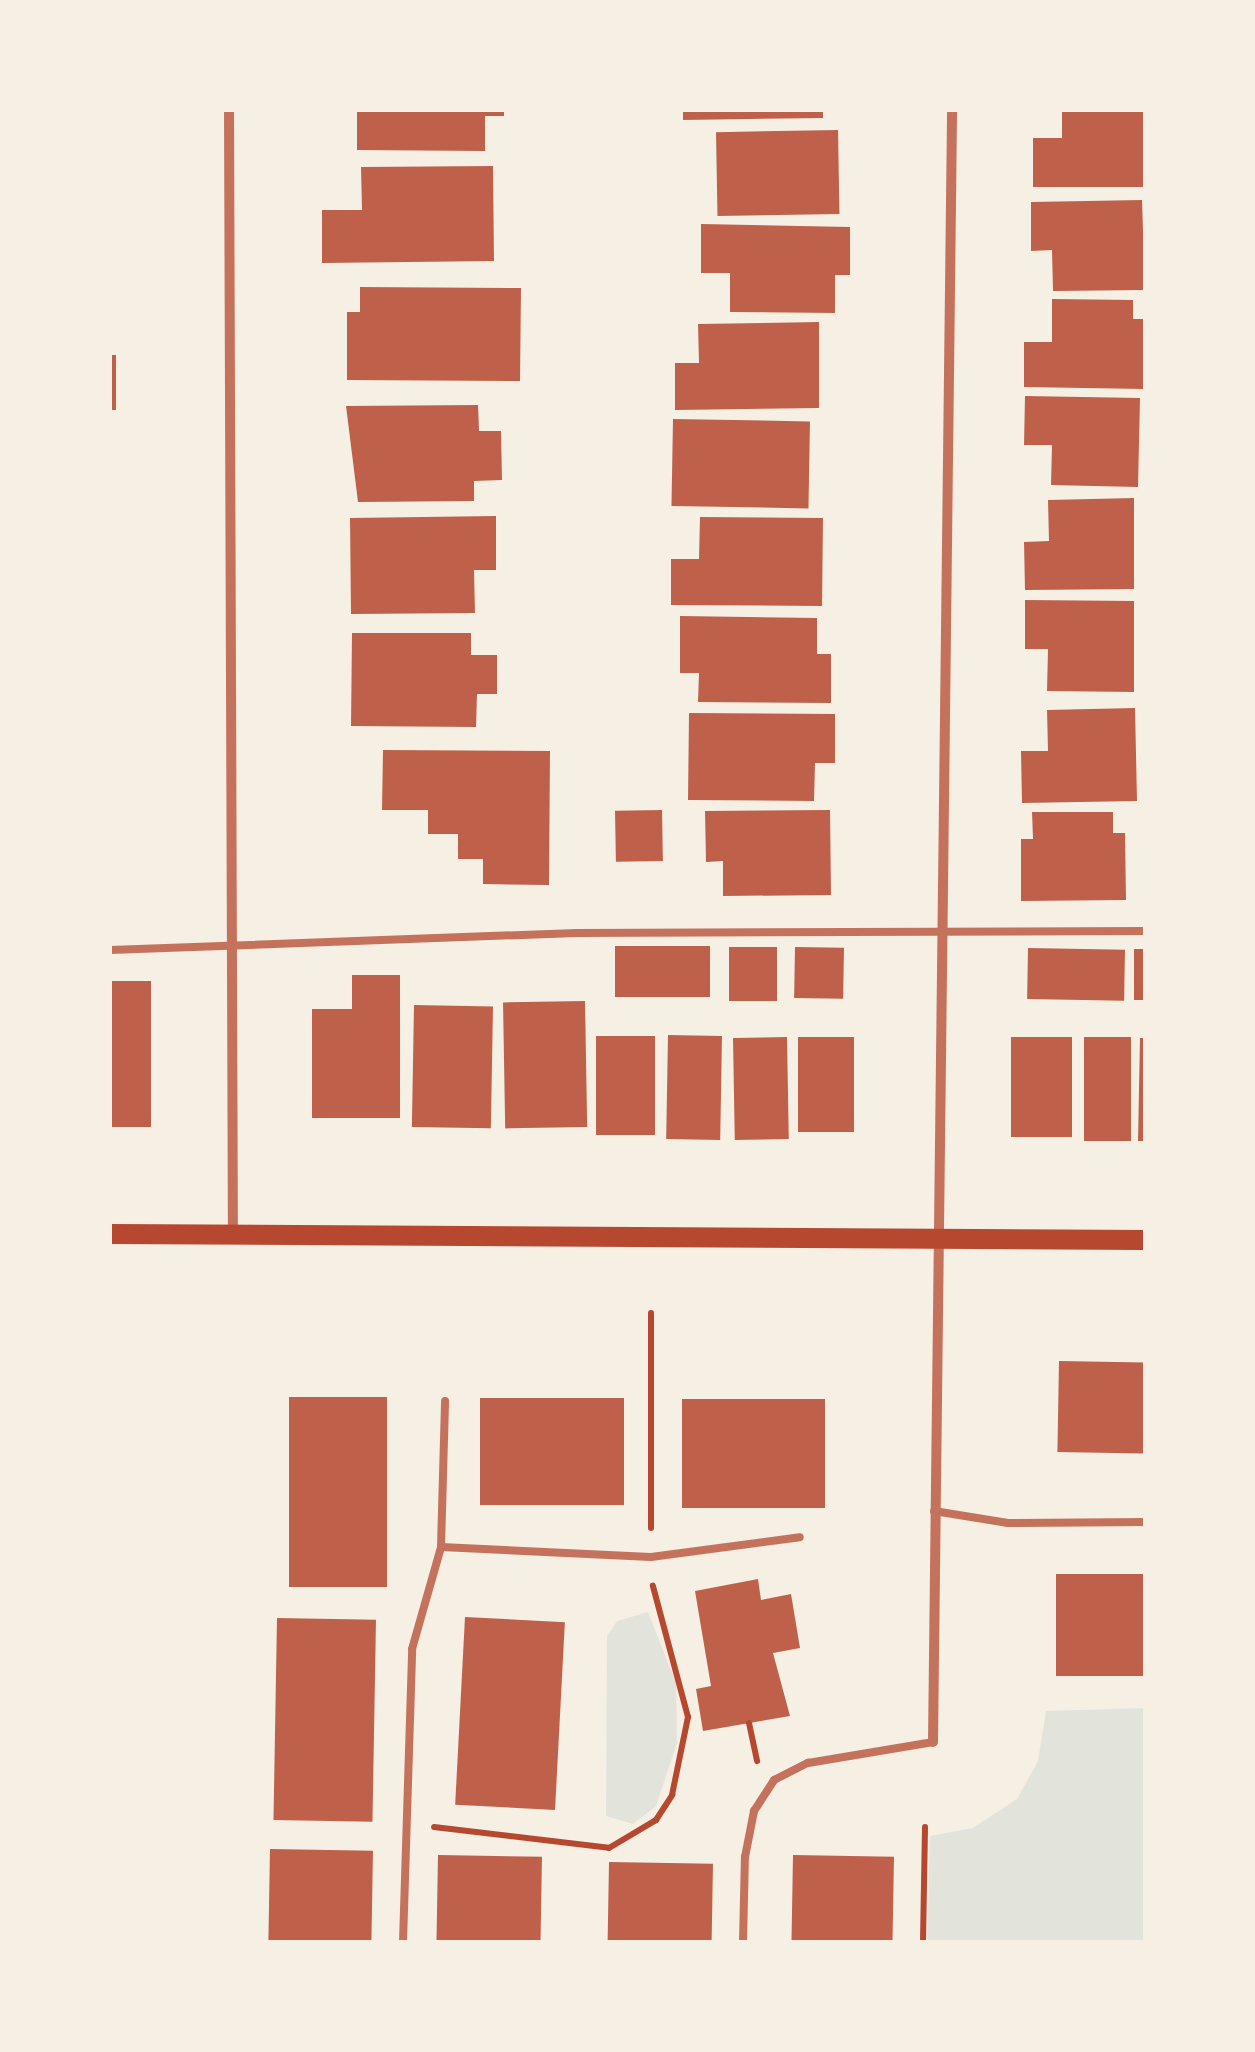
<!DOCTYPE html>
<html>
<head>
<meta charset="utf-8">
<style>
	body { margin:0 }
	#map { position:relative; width:1255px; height:2052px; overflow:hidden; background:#f6efe4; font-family:"Open Sans",sans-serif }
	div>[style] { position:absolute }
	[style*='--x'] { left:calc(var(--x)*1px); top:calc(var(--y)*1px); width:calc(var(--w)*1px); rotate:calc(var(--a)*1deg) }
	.green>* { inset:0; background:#e2e4dc }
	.building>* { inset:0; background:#bf614a; transform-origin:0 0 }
	.path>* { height:6px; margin:-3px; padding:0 3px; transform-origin:3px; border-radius:3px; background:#b5482f }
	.service>* { height:8px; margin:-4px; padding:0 4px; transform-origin:4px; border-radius:4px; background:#c5725c }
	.minor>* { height:10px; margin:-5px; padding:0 5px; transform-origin:5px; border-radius:5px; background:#c5725c }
	.secondary>* { height:20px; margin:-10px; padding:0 10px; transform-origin:10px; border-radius:10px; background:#b5482f }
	span { translate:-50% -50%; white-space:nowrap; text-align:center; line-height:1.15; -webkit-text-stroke:8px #f6efe4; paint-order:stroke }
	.frame { position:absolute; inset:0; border:112px solid #f6efe4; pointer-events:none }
</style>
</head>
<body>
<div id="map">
	<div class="green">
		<i style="clip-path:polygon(648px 1612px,676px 1683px,677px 1743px,656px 1806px,633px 1824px,606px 1816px,607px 1636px,617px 1621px)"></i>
		<i style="clip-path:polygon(1145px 1708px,1145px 1942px,927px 1942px,930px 1836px,973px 1828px,1017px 1799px,1038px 1761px,1046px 1711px)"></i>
	</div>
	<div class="building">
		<i style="clip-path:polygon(357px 110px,504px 110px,504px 116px,485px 116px,485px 151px,357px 150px)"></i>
		<i style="clip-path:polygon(683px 110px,823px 110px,823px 118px,683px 120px)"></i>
		<i style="clip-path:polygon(1062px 110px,1145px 110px,1145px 187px,1033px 187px,1033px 138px,1062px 138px)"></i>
		<i style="left:838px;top:130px;width:84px;height:122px;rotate:89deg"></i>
		<i style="clip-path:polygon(493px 166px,494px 261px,322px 263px,322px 210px,362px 210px,361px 167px)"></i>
		<i style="clip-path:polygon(1142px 200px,1145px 290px,1053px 291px,1052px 250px,1031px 251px,1031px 202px)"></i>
		<i style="clip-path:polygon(701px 224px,850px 227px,850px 275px,835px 275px,835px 313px,730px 312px,730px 273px,701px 273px)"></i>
		<i style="clip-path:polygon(360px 287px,521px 288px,520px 381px,347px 380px,347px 312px,360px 312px)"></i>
		<i style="clip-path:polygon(1052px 299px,1133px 300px,1133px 319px,1145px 319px,1145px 389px,1024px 387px,1024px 342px,1052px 342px)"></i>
		<i style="clip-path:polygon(819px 322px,819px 408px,675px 410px,675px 363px,699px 363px,698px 324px)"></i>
		<i style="left:110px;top:355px;width:6px;height:55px"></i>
		<i style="clip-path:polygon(1025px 396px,1140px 398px,1138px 487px,1051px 485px,1052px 445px,1024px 445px)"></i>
		<i style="clip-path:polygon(478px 405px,479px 431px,501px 431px,502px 480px,474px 481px,474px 501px,358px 502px,346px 406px)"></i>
		<i style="left:673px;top:419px;width:137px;height:87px;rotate:1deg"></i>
		<i style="clip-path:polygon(1134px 498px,1134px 589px,1025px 590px,1024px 542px,1049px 541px,1048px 500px)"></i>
		<i style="clip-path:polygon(496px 516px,496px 570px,474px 570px,475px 613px,351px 614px,350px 518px)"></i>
		<i style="clip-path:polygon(700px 517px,823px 518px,822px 606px,671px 605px,671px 559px,699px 559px)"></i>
		<i style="clip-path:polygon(1025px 600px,1134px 601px,1134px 692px,1047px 691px,1048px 649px,1025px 649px)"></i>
		<i style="clip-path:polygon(680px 616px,817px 618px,817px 654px,831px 654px,831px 703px,698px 702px,699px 673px,680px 673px)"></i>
		<i style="clip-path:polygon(352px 633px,471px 633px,471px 655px,497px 655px,497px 694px,477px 694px,476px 727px,351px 726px)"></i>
		<i style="clip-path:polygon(1135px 708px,1137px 801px,1022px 803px,1021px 751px,1048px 751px,1047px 710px)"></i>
		<i style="clip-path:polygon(689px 713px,835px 714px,835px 763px,815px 763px,814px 801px,688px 800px)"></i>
		<i style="clip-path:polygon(383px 750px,550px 751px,549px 885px,483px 884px,483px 859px,458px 859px,458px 834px,428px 834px,428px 810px,382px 810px)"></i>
		<i style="left:662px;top:810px;width:51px;height:47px;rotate:89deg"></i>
		<i style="clip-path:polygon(830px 810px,831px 895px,723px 896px,723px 861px,706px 862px,705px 811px)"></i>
		<i style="clip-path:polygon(1032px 812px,1113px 812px,1113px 833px,1125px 833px,1126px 900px,1021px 901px,1021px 839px,1033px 839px)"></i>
		<i style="left:710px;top:946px;width:51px;height:95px;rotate:90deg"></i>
		<i style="left:777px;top:947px;width:54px;height:48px;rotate:90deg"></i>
		<i style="left:795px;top:947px;width:49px;height:51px;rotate:1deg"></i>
		<i style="left:1028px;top:948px;width:97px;height:51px;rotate:1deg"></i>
		<i style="left:1134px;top:949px;width:11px;height:51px"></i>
		<i style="clip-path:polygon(352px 975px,400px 975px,400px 1118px,312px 1118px,312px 1009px,352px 1009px)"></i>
		<i style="left:110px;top:981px;width:41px;height:146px"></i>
		<i style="left:585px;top:1001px;width:126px;height:82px;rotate:89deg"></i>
		<i style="left:414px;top:1005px;width:79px;height:122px;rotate:1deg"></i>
		<i style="left:668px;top:1035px;width:54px;height:104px;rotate:1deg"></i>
		<i style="left:655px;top:1036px;width:99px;height:59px;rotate:90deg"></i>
		<i style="left:787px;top:1037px;width:102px;height:54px;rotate:89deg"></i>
		<i style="left:798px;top:1037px;width:56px;height:95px"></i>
		<i style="left:1011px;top:1037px;width:61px;height:100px"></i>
		<i style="left:1084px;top:1037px;width:47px;height:104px"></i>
		<i style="clip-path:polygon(1140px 1038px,1145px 1038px,1145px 1141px,1138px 1141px)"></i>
		<i style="left:1059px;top:1361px;width:86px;height:91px;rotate:1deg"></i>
		<i style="left:289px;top:1397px;width:98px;height:190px"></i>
		<i style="left:480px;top:1398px;width:144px;height:107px"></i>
		<i style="left:682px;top:1399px;width:143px;height:109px"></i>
		<i style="left:1145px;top:1574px;width:102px;height:89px;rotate:90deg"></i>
		<i style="clip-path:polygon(758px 1579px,761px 1600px,791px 1594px,800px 1648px,773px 1653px,790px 1716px,703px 1731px,696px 1689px,711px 1686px,695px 1591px)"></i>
		<i style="left:465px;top:1617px;width:100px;height:188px;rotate:3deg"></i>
		<i style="left:277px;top:1618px;width:99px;height:202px;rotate:1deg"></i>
		<i style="left:270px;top:1849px;width:103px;height:93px;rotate:1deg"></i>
		<i style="left:438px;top:1855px;width:104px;height:87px;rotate:1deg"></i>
		<i style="left:793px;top:1855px;width:101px;height:87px;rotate:1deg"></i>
		<i style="left:609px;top:1862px;width:104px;height:80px;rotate:1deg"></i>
	</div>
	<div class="path">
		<i style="--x:651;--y:1313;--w:215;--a:90"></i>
		<i style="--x:749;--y:1723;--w:39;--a:78"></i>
		<i style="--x:434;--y:1827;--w:176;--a:6.8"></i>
		<i style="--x:609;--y:1848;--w:55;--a:-30.8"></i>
		<i style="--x:656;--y:1820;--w:30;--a:-57"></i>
		<i style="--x:672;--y:1795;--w:80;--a:-78.4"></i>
		<i style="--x:688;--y:1717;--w:136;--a:-105"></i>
		<i style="--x:923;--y:1942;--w:115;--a:-89"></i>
	</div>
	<div class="service">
		<i style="--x:110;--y:950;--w:467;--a:-2.1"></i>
		<i style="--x:577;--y:933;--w:568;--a:-0.2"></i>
		<i style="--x:934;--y:1511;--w:75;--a:9.2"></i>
		<i style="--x:1008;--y:1523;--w:137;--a:-0.4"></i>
		<i style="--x:441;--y:1547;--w:210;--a:2.7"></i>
		<i style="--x:651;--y:1557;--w:150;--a:-7.6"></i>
		<i style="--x:403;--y:1942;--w:293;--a:-88.2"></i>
		<i style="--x:412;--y:1649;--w:106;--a:-74.1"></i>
		<i style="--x:441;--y:1547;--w:146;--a:-88.4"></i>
		<i style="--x:743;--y:1942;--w:85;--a:-88.7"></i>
		<i style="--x:745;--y:1857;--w:47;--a:-78.9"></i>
		<i style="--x:754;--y:1811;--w:37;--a:-57"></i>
		<i style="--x:774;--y:1780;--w:38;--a:-27"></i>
		<i style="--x:808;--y:1763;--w:127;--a:-9.5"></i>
	</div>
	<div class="minor">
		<i style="--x:229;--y:110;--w:1124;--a:89.8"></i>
		<i style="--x:933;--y:1742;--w:1632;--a:-89.33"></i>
	</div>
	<div class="secondary">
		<i style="--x:110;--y:1234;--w:1035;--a:0.33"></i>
	</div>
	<div class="frame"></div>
</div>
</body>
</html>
